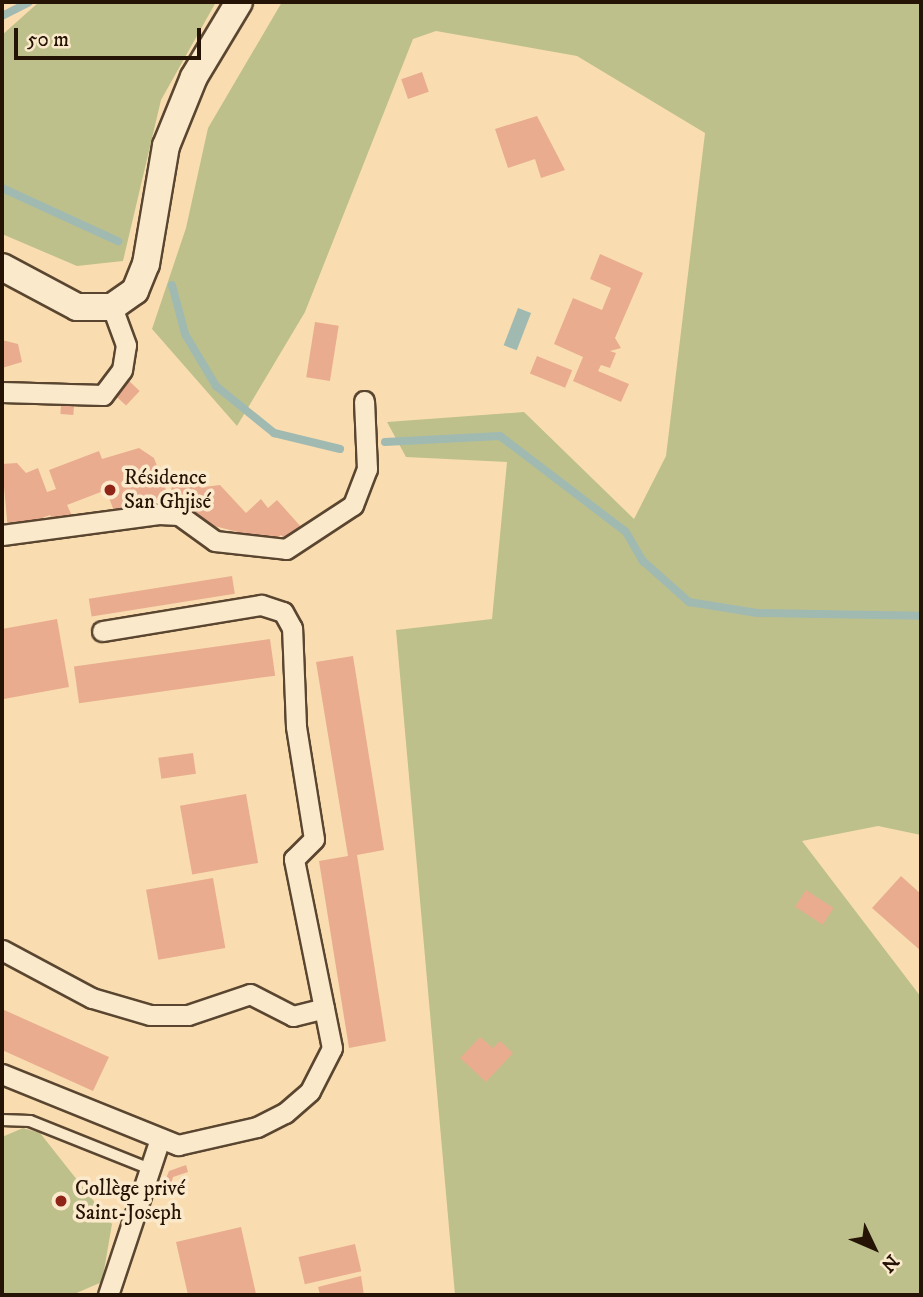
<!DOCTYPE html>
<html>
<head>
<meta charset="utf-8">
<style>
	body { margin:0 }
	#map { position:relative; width:923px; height:1297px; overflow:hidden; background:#f9ddb0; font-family:"IM FELL DW Pica",serif }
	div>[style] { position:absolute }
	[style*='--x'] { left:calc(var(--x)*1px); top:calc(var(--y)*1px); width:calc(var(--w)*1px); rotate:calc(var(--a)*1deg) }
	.green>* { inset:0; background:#bec08b }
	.water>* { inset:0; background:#a0bab2; transform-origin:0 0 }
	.stream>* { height:8px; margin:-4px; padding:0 4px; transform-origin:4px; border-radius:4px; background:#a0bab2 }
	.building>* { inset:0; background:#e9ac8f; transform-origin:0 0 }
	.roads { filter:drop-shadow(2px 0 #5a4630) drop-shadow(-2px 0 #5a4630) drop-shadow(0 2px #5a4630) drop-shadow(0 -2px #5a4630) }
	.lane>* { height:10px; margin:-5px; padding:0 5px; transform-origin:5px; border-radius:5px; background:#fbe9cc }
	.street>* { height:19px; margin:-9.5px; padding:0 9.5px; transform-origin:9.5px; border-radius:9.5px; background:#fbe9cc }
	.secondary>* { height:26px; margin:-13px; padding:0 13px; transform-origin:13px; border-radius:13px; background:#fbe9cc }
	.dots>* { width:19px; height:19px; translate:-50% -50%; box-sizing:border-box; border:4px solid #fbe9cc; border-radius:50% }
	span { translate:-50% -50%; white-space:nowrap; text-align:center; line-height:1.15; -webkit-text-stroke:7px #fbe9cc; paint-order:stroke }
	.poi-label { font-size:21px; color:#251405 }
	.left { translate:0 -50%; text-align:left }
	.frame { position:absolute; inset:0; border:4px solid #251405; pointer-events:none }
	.north { position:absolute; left:839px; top:1213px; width:70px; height:70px; -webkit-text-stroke:5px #fbe9cc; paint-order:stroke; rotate:134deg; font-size:19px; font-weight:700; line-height:28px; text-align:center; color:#251405 }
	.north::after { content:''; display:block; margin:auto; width:24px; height:32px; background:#251405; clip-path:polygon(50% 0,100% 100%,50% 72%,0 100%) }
	.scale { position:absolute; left:14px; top:28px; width:187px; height:32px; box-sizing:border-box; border:4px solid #251405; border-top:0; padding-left:9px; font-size:21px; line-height:24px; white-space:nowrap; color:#251405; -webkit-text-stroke:5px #fbe9cc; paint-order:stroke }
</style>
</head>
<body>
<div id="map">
	<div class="green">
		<i style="clip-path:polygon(39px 2px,216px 2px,161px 100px,123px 261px,77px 266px,2px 234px,2px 35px)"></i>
		<i style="clip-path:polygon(282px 2px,921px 2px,921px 835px,878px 826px,802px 841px,921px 997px,921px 1295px,455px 1295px,396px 630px,492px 619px,507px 462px,406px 457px,387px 422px,524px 412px,634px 519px,666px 456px,705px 133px,577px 56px,436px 31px,413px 39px,305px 312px,237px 426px,152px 329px,186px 228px,208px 128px)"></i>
		<i style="clip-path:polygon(23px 1128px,40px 1133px,112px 1224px,102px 1282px,72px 1295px,2px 1295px,2px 1137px)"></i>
	</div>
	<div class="water">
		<i style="left:518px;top:308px;width:14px;height:40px;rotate:21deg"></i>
	</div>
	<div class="stream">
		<i style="--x:2;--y:16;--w:30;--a:-27"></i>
		<i style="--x:2;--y:188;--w:128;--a:24.6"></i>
		<i style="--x:172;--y:285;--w:51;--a:75.1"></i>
		<i style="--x:185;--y:334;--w:61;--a:59.2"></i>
		<i style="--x:216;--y:386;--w:75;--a:39"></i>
		<i style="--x:274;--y:433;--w:68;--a:13.6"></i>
		<i style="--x:385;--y:442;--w:115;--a:-3"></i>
		<i style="--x:500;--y:436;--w:158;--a:37.3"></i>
		<i style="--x:626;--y:532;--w:34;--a:60"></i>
		<i style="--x:643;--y:561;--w:62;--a:41.7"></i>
		<i style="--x:689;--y:602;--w:69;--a:9.2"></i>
		<i style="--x:757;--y:613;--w:164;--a:1"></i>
	</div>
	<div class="building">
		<i style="left:422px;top:72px;width:21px;height:22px;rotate:71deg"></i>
		<i style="clip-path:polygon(537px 116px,565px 170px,541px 178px,535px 159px,508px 168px,495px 129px)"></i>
		<i style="clip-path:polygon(600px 254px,643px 273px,615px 338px,621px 348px,610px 351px,616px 353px,610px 368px,601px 365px,598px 371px,629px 384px,621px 402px,573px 381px,583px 357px,554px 344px,573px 298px,602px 310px,611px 288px,590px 279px)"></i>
		<i style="left:315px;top:322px;width:24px;height:56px;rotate:9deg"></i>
		<i style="clip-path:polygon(2px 340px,18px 344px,22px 362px,2px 368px)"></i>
		<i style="left:537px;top:356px;width:38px;height:19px;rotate:22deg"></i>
		<i style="left:128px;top:380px;width:16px;height:20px;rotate:43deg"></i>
		<i style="left:61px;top:405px;width:13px;height:9px;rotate:4deg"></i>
		<i style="clip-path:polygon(139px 448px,154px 458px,169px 498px,114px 511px,106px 490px,67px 505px,73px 518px,54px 525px,50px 515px,8px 531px,2px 464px,17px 463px,26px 473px,38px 468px,47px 492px,56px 489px,49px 470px,99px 451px,102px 459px)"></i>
		<i style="clip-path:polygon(185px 472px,195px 473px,204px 487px,220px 485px,246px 513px,261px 499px,268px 508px,277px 500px,302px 528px,287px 541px,281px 535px,274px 541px,210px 525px,180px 507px,171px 490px,174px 478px)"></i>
		<i style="left:232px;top:576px;width:18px;height:145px;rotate:81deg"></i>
		<i style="clip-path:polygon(57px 619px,69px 687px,4px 699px,2px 629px)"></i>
		<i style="left:270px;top:639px;width:37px;height:198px;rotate:82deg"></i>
		<i style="clip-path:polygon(353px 656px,384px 850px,357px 855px,386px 1041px,349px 1048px,319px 861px,348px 856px,316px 662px)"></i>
		<i style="left:193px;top:753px;width:21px;height:35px;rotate:82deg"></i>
		<i style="left:246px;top:794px;width:70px;height:67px;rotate:80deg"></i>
		<i style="clip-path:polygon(901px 876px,921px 894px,921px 951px,872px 908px)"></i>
		<i style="left:213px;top:878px;width:71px;height:68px;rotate:80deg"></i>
		<i style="left:806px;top:890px;width:33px;height:20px;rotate:33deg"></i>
		<i style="clip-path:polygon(2px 1009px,109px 1057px,93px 1091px,2px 1050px)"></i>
		<i style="clip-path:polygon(480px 1037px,493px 1048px,500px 1041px,513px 1053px,486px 1082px,460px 1058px)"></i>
		<i style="clip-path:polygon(186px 1165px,188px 1172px,173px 1177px,169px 1192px,162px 1188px,169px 1171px)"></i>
		<i style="clip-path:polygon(241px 1227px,256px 1294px,188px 1295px,176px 1242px)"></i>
		<i style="left:355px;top:1244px;width:28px;height:58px;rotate:77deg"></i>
		<i style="clip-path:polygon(361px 1276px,364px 1295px,320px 1295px,318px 1287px)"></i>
	</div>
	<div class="roads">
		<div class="lane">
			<i style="--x:2;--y:1120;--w:28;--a:2"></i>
			<i style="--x:30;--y:1121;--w:129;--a:21.8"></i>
		</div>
		<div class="street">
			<i style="--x:2;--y:392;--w:101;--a:1.7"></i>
			<i style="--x:103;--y:395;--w:31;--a:-53"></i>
			<i style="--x:122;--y:370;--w:25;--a:-81"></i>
			<i style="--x:126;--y:345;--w:40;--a:-110.2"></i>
			<i style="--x:2;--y:535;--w:158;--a:-7.6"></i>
			<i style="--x:159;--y:514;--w:20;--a:3"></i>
			<i style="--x:179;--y:515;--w:44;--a:35.8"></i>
			<i style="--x:215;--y:541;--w:71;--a:6.4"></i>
			<i style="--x:286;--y:549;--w:80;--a:-33.3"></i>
			<i style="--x:353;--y:505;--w:39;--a:-69"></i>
			<i style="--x:367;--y:469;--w:68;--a:-92.5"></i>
			<i style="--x:2;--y:950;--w:102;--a:28.1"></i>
			<i style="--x:92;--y:998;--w:60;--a:16.3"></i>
			<i style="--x:150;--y:1015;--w:38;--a:0"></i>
			<i style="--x:188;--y:1015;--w:65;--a:-18.7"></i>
			<i style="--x:250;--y:994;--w:48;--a:27.1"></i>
			<i style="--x:293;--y:1016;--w:32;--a:-14"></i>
			<i style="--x:2;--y:1074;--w:190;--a:22"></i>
			<i style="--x:178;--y:1145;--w:81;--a:-12.8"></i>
			<i style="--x:257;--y:1127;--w:31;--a:-27"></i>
			<i style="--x:285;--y:1113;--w:33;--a:-41"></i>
			<i style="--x:310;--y:1091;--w:48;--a:-62.9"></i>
			<i style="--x:332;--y:1048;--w:193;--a:-101.4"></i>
			<i style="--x:294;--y:859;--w:28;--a:-45"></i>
			<i style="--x:314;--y:839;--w:114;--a:-99.1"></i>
			<i style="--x:296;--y:726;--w:98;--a:-92.3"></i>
			<i style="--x:292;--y:628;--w:18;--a:-119"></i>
			<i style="--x:283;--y:612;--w:23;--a:-162"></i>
			<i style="--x:261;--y:605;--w:161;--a:170.7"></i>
			<i style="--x:108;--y:1295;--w:161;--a:-71.6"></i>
		</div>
		<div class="secondary">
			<i style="--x:2;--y:267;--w:85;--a:28.1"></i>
			<i style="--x:77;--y:307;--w:35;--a:0"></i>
			<i style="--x:112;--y:307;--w:28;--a:-35"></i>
			<i style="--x:135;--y:291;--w:29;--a:-68"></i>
			<i style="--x:146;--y:264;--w:120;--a:-80.4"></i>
			<i style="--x:166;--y:146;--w:74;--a:-67.9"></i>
			<i style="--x:194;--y:77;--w:87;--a:-59"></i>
		</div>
	</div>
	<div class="dots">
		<i style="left:110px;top:490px;background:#8f2418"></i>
		<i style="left:61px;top:1201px;background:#8f2418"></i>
	</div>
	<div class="poi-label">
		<span class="left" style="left:124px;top:490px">Résidence<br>San Ghjisé</span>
		<span class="left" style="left:75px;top:1201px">Collège privé<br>Saint-Joseph</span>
	</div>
	<div class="frame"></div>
	<div class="north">N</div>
	<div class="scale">50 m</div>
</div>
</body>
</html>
